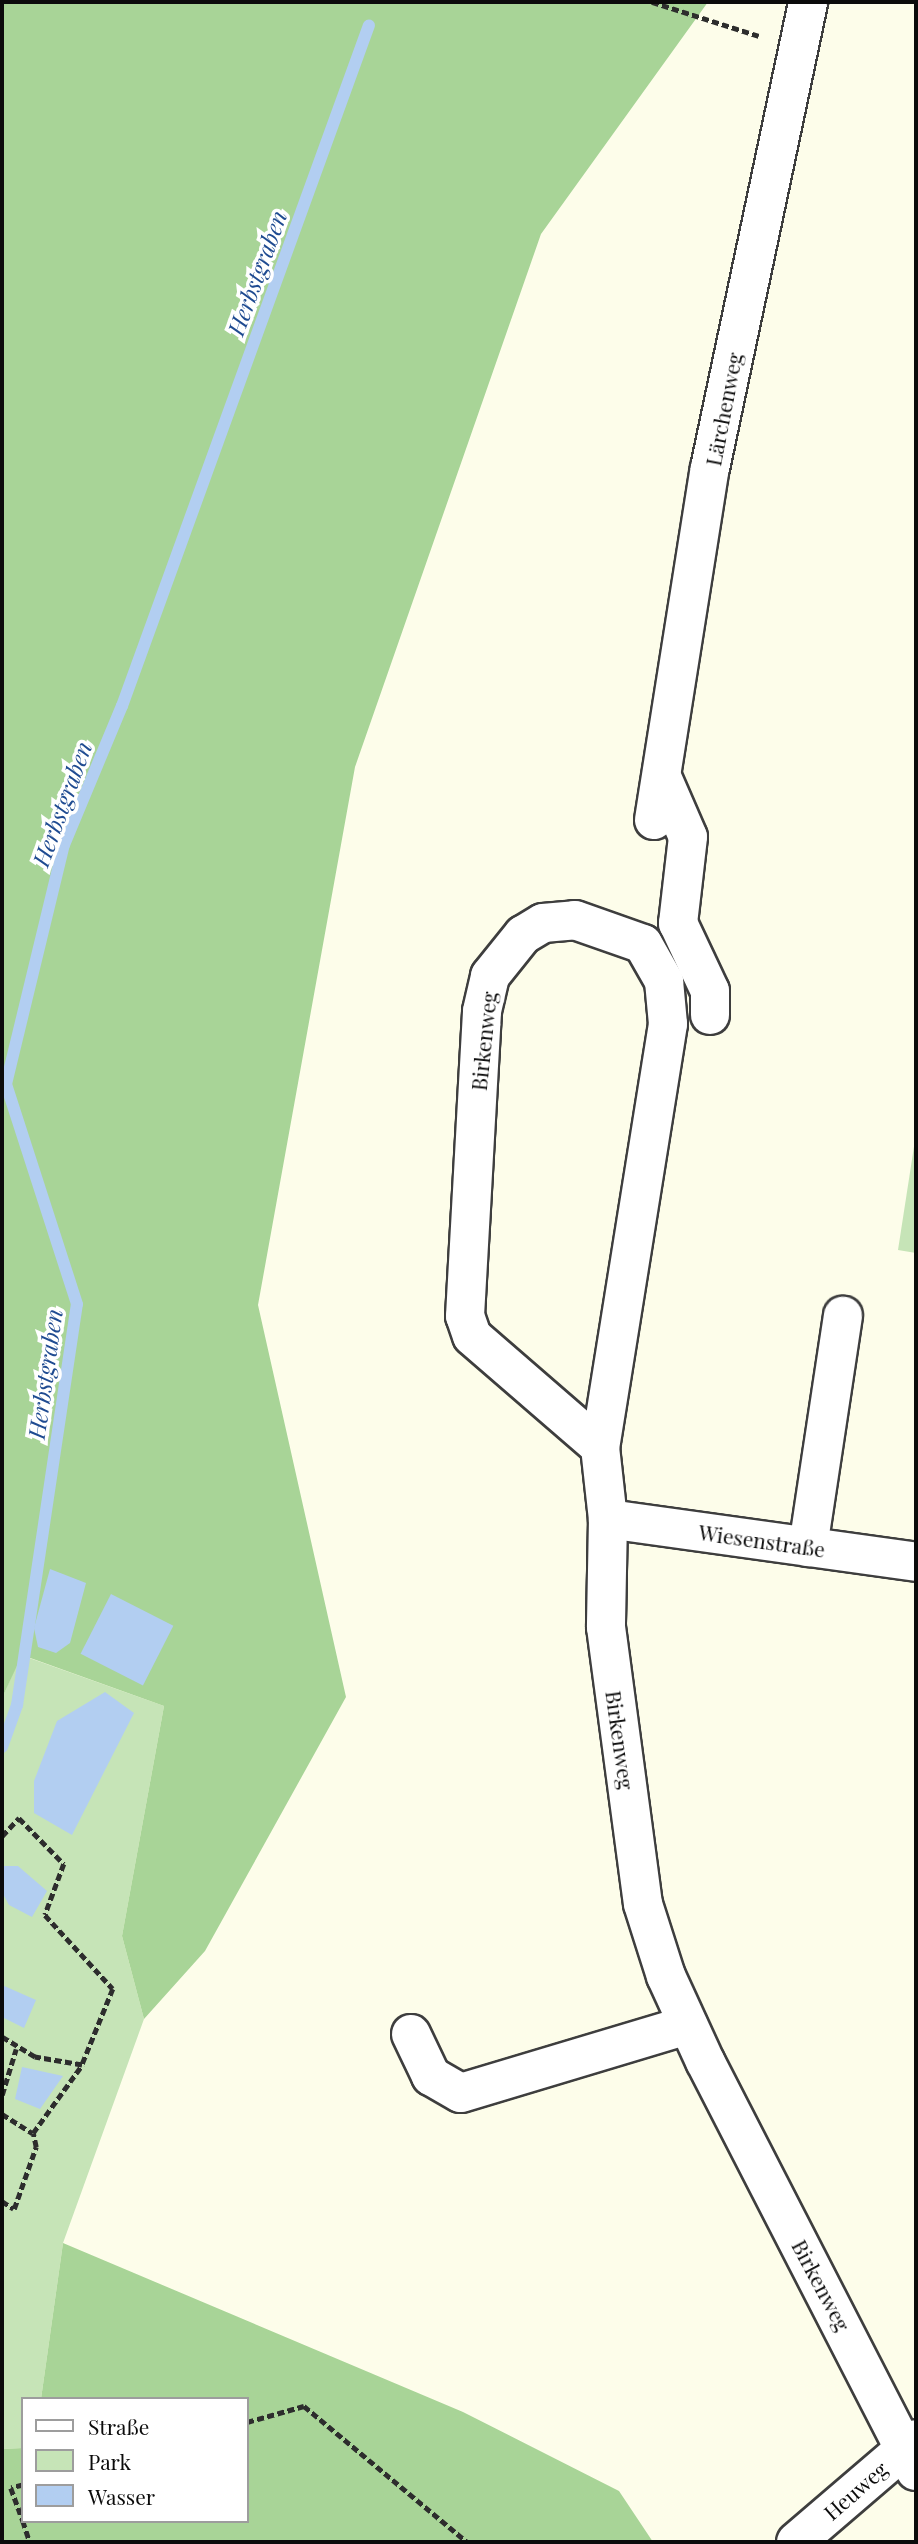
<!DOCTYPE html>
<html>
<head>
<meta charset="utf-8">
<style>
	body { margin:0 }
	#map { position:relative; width:918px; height:2544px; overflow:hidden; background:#fdfdea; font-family:"Playfair Display",serif }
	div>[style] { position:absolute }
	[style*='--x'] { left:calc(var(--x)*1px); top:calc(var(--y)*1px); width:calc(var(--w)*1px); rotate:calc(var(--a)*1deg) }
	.green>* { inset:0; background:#c6e4b7 }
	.forest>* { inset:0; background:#a8d497 }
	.water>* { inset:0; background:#b2cef1; transform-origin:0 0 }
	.stream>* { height:12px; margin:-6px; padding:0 6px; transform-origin:6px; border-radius:6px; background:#b2cef1 }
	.path>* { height:4.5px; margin-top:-2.25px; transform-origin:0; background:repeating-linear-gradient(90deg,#2d2d2d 0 7px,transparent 0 10.5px) }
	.roads { filter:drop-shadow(2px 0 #3e3e3e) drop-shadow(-2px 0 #3e3e3e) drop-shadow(0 2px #3e3e3e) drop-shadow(0 -2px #3e3e3e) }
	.minor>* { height:38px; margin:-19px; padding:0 19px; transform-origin:19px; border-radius:19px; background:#fff }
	span { translate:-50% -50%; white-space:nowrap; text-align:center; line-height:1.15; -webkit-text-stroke:7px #fff; paint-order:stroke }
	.street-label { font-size:21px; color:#0b0b0b }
	.water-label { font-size:23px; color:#1f4b91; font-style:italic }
	.frame { position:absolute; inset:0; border:4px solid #0b0b0b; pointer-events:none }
	.legend { position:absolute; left:21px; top:2397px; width:228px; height:126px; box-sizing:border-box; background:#fff; border:2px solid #9d9d9d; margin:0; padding:9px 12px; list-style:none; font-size:21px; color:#0b0b0b }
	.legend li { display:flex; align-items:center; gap:14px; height:35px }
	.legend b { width:35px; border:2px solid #9d9d9d }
</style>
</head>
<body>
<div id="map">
	<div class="green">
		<i style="clip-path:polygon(915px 1140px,916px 1140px,916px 1253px,898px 1250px)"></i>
		<i style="clip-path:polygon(21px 1655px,164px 1706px,122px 1936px,144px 2019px,63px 2243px,41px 2399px,23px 2399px,23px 2448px,2px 2449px,2px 1698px)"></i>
	</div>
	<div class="forest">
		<i style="clip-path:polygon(2px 2px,708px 2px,541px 234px,355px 767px,258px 1305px,346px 1697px,205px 1951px,144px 2019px,122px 1936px,164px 1706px,22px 1655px,2px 1698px)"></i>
		<i style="clip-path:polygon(63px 2243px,463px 2412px,619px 2491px,653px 2542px,2px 2542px,2px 2449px,23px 2448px,23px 2521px,247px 2521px,247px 2399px,41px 2399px)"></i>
	</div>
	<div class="water">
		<i style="clip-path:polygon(50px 1569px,86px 1583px,70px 1643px,56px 1653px,38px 1647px,34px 1628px)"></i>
		<i style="left:111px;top:1594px;width:70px;height:67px;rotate:27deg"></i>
		<i style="clip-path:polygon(105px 1692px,134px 1713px,72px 1835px,34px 1813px,34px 1781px,57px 1721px)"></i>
		<i style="clip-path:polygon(3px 1866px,18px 1866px,47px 1891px,32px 1917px,9px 1905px,2px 1892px)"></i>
		<i style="clip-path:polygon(2px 1985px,36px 2000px,24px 2028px,2px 2017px)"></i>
		<i style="clip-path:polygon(22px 2067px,63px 2076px,40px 2109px,15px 2099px)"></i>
	</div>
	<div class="stream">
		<i style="--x:2;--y:1747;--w:45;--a:-70.3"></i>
		<i style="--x:17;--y:1705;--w:405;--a:-81.5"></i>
		<i style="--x:77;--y:1304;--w:231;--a:-107.9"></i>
		<i style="--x:6;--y:1084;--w:246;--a:-76.4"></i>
		<i style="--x:64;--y:845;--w:151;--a:-67.4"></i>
		<i style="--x:122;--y:706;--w:724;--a:-70.06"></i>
	</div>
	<div class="path">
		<i style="--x:652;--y:2;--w:112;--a:17.6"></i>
		<i style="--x:2;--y:1836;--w:25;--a:-47"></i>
		<i style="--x:19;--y:1818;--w:64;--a:45.6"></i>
		<i style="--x:64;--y:1864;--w:54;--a:110.4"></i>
		<i style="--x:45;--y:1915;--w:100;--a:47.4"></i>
		<i style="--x:113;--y:1989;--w:82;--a:112.2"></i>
		<i style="--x:82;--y:2065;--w:48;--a:-170.3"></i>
		<i style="--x:35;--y:2057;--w:39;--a:-149"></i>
		<i style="--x:2;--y:2095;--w:48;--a:-73.1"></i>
		<i style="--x:2;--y:2114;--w:36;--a:32"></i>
		<i style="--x:33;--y:2133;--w:84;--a:-54.2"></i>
		<i style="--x:2;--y:2201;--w:14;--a:34"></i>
		<i style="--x:14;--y:2209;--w:66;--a:-70.5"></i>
		<i style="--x:36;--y:2147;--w:14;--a:-102"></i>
		<i style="--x:247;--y:2422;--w:59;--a:-15.7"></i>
		<i style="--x:304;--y:2406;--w:212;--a:39.8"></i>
		<i style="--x:23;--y:2485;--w:12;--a:166"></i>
		<i style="--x:11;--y:2488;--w:35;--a:70"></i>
		<i style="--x:23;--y:2521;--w:22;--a:72"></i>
	</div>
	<div class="roads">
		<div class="minor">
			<i style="--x:662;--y:777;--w:65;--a:66.6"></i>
			<i style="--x:688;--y:837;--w:87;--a:96.6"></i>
			<i style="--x:678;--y:923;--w:75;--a:64.8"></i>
			<i style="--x:710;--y:991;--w:24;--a:90"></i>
			<i style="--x:654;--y:820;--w:356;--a:-81"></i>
			<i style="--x:710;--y:468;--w:476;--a:-78.1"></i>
			<i style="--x:600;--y:1447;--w:169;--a:-139.1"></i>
			<i style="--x:472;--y:1336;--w:21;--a:-109"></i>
			<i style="--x:465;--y:1316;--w:305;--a:-86.8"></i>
			<i style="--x:482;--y:1011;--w:36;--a:-77"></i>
			<i style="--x:490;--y:976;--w:53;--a:-51.2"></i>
			<i style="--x:523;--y:935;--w:23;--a:-31"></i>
			<i style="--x:543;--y:923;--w:32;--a:-5"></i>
			<i style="--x:575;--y:920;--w:72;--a:19.4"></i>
			<i style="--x:643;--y:944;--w:43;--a:60.4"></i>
			<i style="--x:664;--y:981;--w:43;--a:84.7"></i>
			<i style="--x:668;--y:1024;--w:428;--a:99.1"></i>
			<i style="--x:600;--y:1447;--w:72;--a:83.7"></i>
			<i style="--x:608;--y:1519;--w:108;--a:91.1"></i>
			<i style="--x:606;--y:1627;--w:279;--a:82.4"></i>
			<i style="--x:643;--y:1904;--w:76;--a:72.3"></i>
			<i style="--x:666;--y:1976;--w:94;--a:65.4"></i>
			<i style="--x:705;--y:2061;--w:461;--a:62.8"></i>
			<i style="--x:608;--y:1519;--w:311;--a:7.9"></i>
			<i style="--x:808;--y:1547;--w:234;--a:-81.4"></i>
			<i style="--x:411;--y:2034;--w:47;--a:64.5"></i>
			<i style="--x:431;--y:2076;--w:34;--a:30"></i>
			<i style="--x:461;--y:2093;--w:237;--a:-16.7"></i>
			<i style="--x:796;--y:2542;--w:158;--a:-40.6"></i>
		</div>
	</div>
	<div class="street-label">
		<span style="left:723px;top:409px;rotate:-79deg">Lärchenweg</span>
		<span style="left:483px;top:1041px;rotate:-84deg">Birkenweg</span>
		<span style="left:762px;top:1540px;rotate:8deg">Wiesenstraße</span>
		<span style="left:621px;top:1740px;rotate:82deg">Birkenweg</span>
		<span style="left:822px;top:2285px;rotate:62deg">Birkenweg</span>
		<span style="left:855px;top:2490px;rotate:-41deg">Heuweg</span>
	</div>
	<div class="water-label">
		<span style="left:257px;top:273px;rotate:-70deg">Herbstgraben</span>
		<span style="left:62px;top:804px;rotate:-70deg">Herbstgraben</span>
		<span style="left:45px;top:1374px;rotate:-82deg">Herbstgraben</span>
	</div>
	<div class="frame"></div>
	<ul class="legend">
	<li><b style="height:9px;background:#fff"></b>Straße</li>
	<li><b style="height:19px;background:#c6e4b7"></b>Park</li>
	<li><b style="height:19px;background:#b2cef1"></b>Wasser</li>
	</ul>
</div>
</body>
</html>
